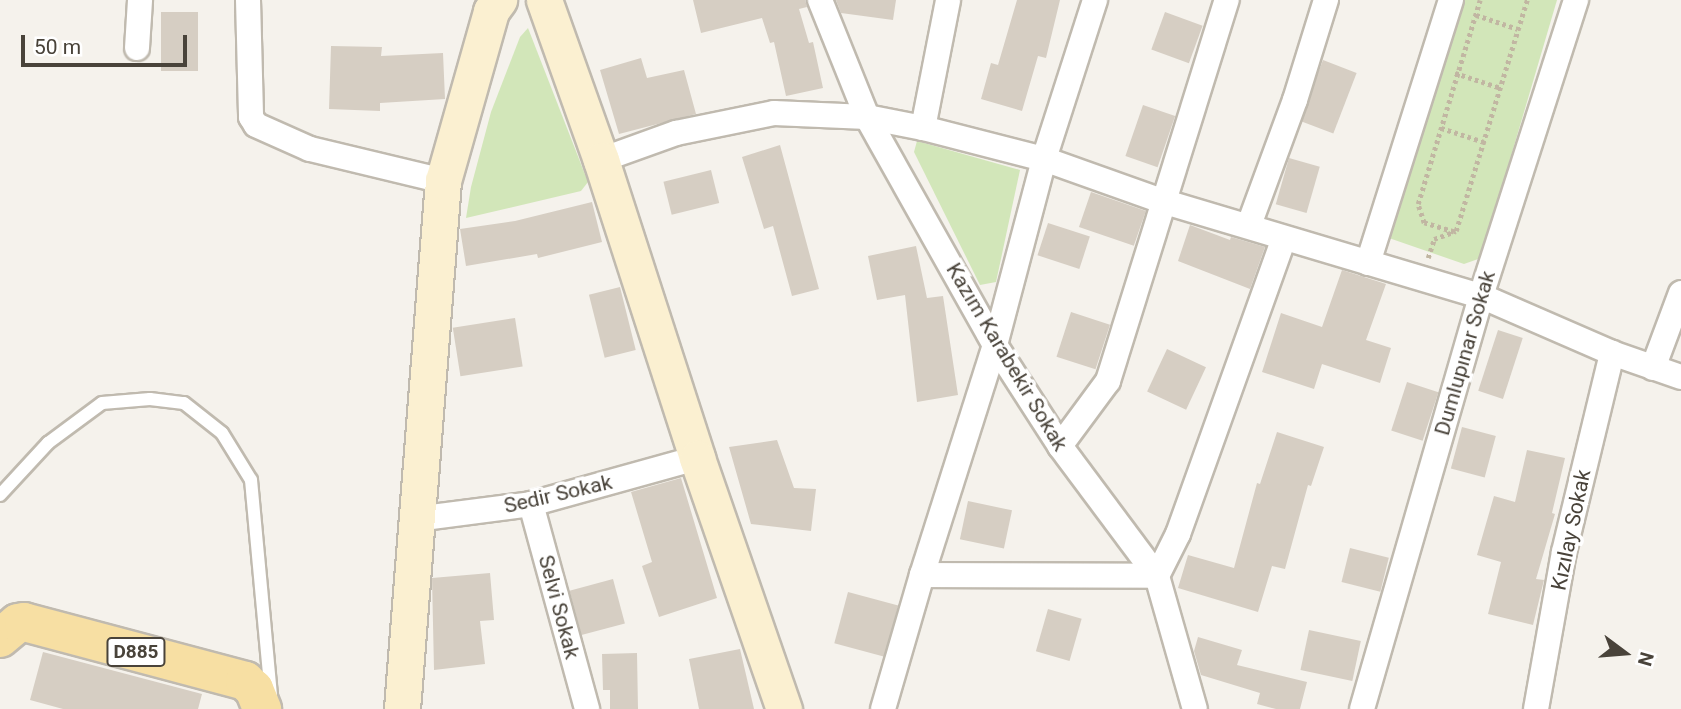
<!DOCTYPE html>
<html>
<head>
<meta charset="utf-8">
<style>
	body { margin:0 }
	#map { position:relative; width:1681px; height:709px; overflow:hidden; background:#f5f2ec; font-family:Roboto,sans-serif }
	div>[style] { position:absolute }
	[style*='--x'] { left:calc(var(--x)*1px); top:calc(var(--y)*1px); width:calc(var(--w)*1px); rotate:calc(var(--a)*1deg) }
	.green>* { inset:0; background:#d2e6b9 }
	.building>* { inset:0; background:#d6cec3; transform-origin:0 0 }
	.path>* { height:4.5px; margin-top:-2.25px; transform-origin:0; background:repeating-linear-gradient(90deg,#c1b6a2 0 3.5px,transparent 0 7px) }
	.roads { filter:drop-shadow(2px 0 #c0baaf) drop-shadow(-2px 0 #c0baaf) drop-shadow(0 2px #c0baaf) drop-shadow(0 -2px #c0baaf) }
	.lane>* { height:12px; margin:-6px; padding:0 6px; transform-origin:6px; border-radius:6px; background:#fff }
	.street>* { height:24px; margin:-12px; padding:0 12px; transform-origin:12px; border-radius:12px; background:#fff }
	.secondary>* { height:35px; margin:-17.5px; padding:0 17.5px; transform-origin:17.5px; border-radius:17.5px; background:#fbf0d1 }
	.primary>* { height:38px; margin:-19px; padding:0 19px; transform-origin:19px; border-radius:19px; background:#f7dfa3 }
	span { translate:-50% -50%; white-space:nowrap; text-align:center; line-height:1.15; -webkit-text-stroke:7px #fff; paint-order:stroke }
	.shield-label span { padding:2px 5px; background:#fff; border:2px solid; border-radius:5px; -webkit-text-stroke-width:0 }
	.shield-label { font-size:19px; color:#49433a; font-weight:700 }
	.street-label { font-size:21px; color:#49433a }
	.north { position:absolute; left:1590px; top:618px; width:70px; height:70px; -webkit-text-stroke:5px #fff; paint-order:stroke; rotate:106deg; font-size:19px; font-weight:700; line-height:28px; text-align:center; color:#49433a }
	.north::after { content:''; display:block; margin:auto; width:24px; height:32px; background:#49433a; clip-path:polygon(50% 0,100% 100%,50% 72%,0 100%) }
	.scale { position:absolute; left:21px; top:35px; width:166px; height:32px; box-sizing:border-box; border:4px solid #49433a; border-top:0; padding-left:9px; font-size:21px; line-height:24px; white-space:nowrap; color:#49433a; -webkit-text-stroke:5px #fff; paint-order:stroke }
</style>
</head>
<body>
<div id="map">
	<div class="green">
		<i style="clip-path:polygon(1462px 0,1557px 0,1481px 258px,1464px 264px,1386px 237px)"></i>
		<i style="clip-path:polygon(528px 28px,588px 182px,581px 191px,466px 218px,471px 187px,491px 112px,520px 37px)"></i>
		<i style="clip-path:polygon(917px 141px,1020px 170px,996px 282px,980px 285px,914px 152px)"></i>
	</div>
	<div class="building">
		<i style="clip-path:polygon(693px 0,805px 0,807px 7px,799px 9px,809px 43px,813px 42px,823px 88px,786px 96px,774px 42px,770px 43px,762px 18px,701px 33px)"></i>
		<i style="clip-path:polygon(836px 0,896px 0,893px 20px,841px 13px)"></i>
		<i style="clip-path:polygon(1017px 0,1060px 0,1046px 58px,1038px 56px,1022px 111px,981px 99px,991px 63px,998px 65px)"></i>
		<i style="left:198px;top:12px;width:59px;height:37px;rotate:90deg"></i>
		<i style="left:1165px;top:12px;width:40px;height:40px;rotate:20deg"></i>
		<i style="clip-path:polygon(331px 46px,382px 47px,381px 56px,443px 53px,445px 99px,380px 103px,380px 111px,329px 109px)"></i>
		<i style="clip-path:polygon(641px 58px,647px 78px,684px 70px,696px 114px,619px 134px,600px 70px)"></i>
		<i style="left:1323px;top:60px;width:36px;height:65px;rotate:21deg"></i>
		<i style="left:1143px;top:105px;width:34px;height:54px;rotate:19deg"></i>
		<i style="clip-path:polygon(780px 145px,819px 289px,792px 296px,773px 226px,764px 229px,742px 157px)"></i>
		<i style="left:1289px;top:158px;width:32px;height:48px;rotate:16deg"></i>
		<i style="left:711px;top:170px;width:34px;height:49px;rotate:76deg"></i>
		<i style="left:1091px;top:192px;width:58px;height:37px;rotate:19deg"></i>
		<i style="clip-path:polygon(592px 202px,602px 242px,538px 258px,537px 254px,466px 266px,460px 229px,515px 221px)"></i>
		<i style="left:1048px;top:223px;width:44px;height:34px;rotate:18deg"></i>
		<i style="clip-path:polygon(1190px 225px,1230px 240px,1231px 237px,1265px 247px,1250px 289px,1178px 261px)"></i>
		<i style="clip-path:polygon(916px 246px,927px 298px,943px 296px,958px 395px,917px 402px,905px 295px,877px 300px,868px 256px)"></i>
		<i style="clip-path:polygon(1342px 270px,1386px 284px,1366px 340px,1391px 348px,1380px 383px,1322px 364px,1314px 389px,1262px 372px,1281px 313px,1322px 327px)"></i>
		<i style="left:620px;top:287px;width:65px;height:32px;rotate:76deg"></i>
		<i style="left:1071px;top:312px;width:41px;height:47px;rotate:18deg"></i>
		<i style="left:515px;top:318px;width:49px;height:63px;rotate:81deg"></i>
		<i style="left:1498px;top:330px;width:26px;height:64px;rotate:18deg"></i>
		<i style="left:1167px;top:349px;width:43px;height:47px;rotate:25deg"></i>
		<i style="left:1407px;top:382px;width:33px;height:51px;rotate:18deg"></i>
		<i style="left:1462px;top:427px;width:35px;height:43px;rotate:15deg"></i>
		<i style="clip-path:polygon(1277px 432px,1324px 447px,1311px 486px,1308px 485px,1285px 569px,1272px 566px,1258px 612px,1178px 588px,1188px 555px,1234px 568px,1257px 483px,1260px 484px)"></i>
		<i style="clip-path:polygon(777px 440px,794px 488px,816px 489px,811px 531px,751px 524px,729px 447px)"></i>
		<i style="clip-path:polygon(1527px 450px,1565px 458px,1552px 513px,1555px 514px,1536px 579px,1544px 580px,1533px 625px,1488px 614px,1501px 562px,1477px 555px,1494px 496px,1515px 502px)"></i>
		<i style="clip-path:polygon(681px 478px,717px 598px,659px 617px,642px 566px,652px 562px,631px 492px)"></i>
		<i style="left:968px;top:501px;width:45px;height:39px;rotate:12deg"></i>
		<i style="left:1350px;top:548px;width:40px;height:35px;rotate:14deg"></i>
		<i style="clip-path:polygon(490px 573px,494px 620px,480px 621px,485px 664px,434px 670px,432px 578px)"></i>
		<i style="left:613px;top:579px;width:46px;height:45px;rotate:75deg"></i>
		<i style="left:848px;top:592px;width:52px;height:53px;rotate:15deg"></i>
		<i style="left:1048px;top:609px;width:35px;height:44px;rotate:16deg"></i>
		<i style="left:1309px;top:630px;width:53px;height:41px;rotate:12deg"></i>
		<i style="clip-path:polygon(1198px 637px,1242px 650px,1237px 665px,1307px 682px,1300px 709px,1276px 709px,1257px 704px,1260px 693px,1201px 675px,1194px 651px)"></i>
		<i style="clip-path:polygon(740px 649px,754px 709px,699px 709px,689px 659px)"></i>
		<i style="clip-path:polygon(43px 652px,202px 694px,198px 709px,63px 709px,30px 700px)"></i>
		<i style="clip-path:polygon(637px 653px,638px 709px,610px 709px,610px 690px,603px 690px,602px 654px)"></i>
	</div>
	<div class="path">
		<i style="--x:1476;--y:15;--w:44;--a:18.4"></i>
		<i style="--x:1455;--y:73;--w:48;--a:18.1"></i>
		<i style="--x:1441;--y:128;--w:45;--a:18"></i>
		<i style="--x:1454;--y:232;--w:31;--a:-163"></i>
		<i style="--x:1424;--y:223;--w:20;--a:-108"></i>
		<i style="--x:1418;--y:204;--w:213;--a:-73.1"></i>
		<i style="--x:1428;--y:258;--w:20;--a:-72"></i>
		<i style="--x:1434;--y:239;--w:23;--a:-20"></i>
		<i style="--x:1456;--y:231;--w:242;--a:-72.9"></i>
	</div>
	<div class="roads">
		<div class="lane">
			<i style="--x:0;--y:495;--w:71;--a:-47.3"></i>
			<i style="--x:48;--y:443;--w:67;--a:-36.5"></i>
			<i style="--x:102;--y:403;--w:48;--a:-4.8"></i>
			<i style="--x:150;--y:399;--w:34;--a:7"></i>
			<i style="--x:184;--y:403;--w:48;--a:38.3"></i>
			<i style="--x:222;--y:433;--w:55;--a:58.3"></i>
			<i style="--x:251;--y:480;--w:216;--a:84.7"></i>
		</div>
		<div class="street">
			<i style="--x:248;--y:0;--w:117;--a:88.5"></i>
			<i style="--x:251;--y:117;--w:9;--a:58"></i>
			<i style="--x:256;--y:125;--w:59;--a:24"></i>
			<i style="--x:310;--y:149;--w:137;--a:13.5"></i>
			<i style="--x:820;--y:0;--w:126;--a:68.1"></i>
			<i style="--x:867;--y:117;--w:261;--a:60.7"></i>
			<i style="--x:995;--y:345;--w:120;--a:57.2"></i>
			<i style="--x:1060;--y:446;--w:162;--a:53.3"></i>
			<i style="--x:1157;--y:576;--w:138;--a:74.1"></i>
			<i style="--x:137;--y:48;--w:48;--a:-86.4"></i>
			<i style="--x:923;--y:128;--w:130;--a:-78.9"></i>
			<i style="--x:601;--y:160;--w:80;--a:-19.8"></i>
			<i style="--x:676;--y:133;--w:100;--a:-11.5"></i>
			<i style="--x:774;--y:113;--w:93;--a:2.5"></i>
			<i style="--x:867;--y:117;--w:57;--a:11.1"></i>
			<i style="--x:923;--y:128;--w:125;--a:14.4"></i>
			<i style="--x:1044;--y:159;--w:128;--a:19.6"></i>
			<i style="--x:1165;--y:202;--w:330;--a:16.6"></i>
			<i style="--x:1481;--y:296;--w:143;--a:23.5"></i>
			<i style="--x:1612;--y:353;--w:73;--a:19.2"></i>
			<i style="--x:1249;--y:225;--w:133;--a:-69.8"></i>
			<i style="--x:1295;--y:100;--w:105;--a:-72.8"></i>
			<i style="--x:1368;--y:263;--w:276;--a:-72.5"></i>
			<i style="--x:1653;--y:368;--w:80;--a:-69.5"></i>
			<i style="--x:1060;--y:446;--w:81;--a:-53.6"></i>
			<i style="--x:1108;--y:381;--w:399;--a:-72.7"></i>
			<i style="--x:531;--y:504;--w:213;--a:74.7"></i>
			<i style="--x:416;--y:519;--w:116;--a:-7.4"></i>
			<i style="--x:531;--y:504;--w:172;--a:-15.5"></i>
			<i style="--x:922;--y:575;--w:235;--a:0.2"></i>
			<i style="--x:1157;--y:576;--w:47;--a:-63.4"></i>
			<i style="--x:1178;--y:534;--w:314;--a:-70.3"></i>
			<i style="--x:883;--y:709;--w:140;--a:-73.8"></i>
			<i style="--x:922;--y:575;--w:241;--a:-72.4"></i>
			<i style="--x:995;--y:345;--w:192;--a:-75.2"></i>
			<i style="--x:1044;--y:159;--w:167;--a:-72.2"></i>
			<i style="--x:1362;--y:709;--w:430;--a:-73.9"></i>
			<i style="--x:1481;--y:296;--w:311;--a:-72.2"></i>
			<i style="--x:1536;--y:709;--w:159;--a:-79.9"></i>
			<i style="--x:1564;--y:552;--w:205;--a:-76.4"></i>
		</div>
		<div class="secondary">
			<i style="--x:544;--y:0;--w:170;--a:70.4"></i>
			<i style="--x:601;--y:160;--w:313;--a:72.1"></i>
			<i style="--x:697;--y:458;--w:266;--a:70.9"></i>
			<i style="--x:402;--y:709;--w:530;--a:-85.56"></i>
			<i style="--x:443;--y:181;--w:177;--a:-74.2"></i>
			<i style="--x:491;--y:11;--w:14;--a:-54"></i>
		</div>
		<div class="primary">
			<i style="--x:0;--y:638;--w:23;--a:-40"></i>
			<i style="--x:18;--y:623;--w:6;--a:-9"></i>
			<i style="--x:24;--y:622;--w:229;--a:14.9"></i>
			<i style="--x:245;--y:681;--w:12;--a:42"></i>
			<i style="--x:254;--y:689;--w:22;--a:68"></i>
		</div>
	</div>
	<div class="shield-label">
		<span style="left:136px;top:652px">D885</span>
	</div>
	<div class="street-label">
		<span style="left:1465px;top:353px;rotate:-74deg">Dumlupınar Sokak</span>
		<span style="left:1007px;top:357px;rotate:59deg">Kazım Karabekir Sokak</span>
		<span style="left:558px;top:494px;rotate:-13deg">Sedir Sokak</span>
		<span style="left:1571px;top:530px;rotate:-78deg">Kızılay Sokak</span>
		<span style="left:559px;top:607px;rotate:75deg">Selvi Sokak</span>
	</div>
	<div class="north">N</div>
	<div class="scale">50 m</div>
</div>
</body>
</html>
